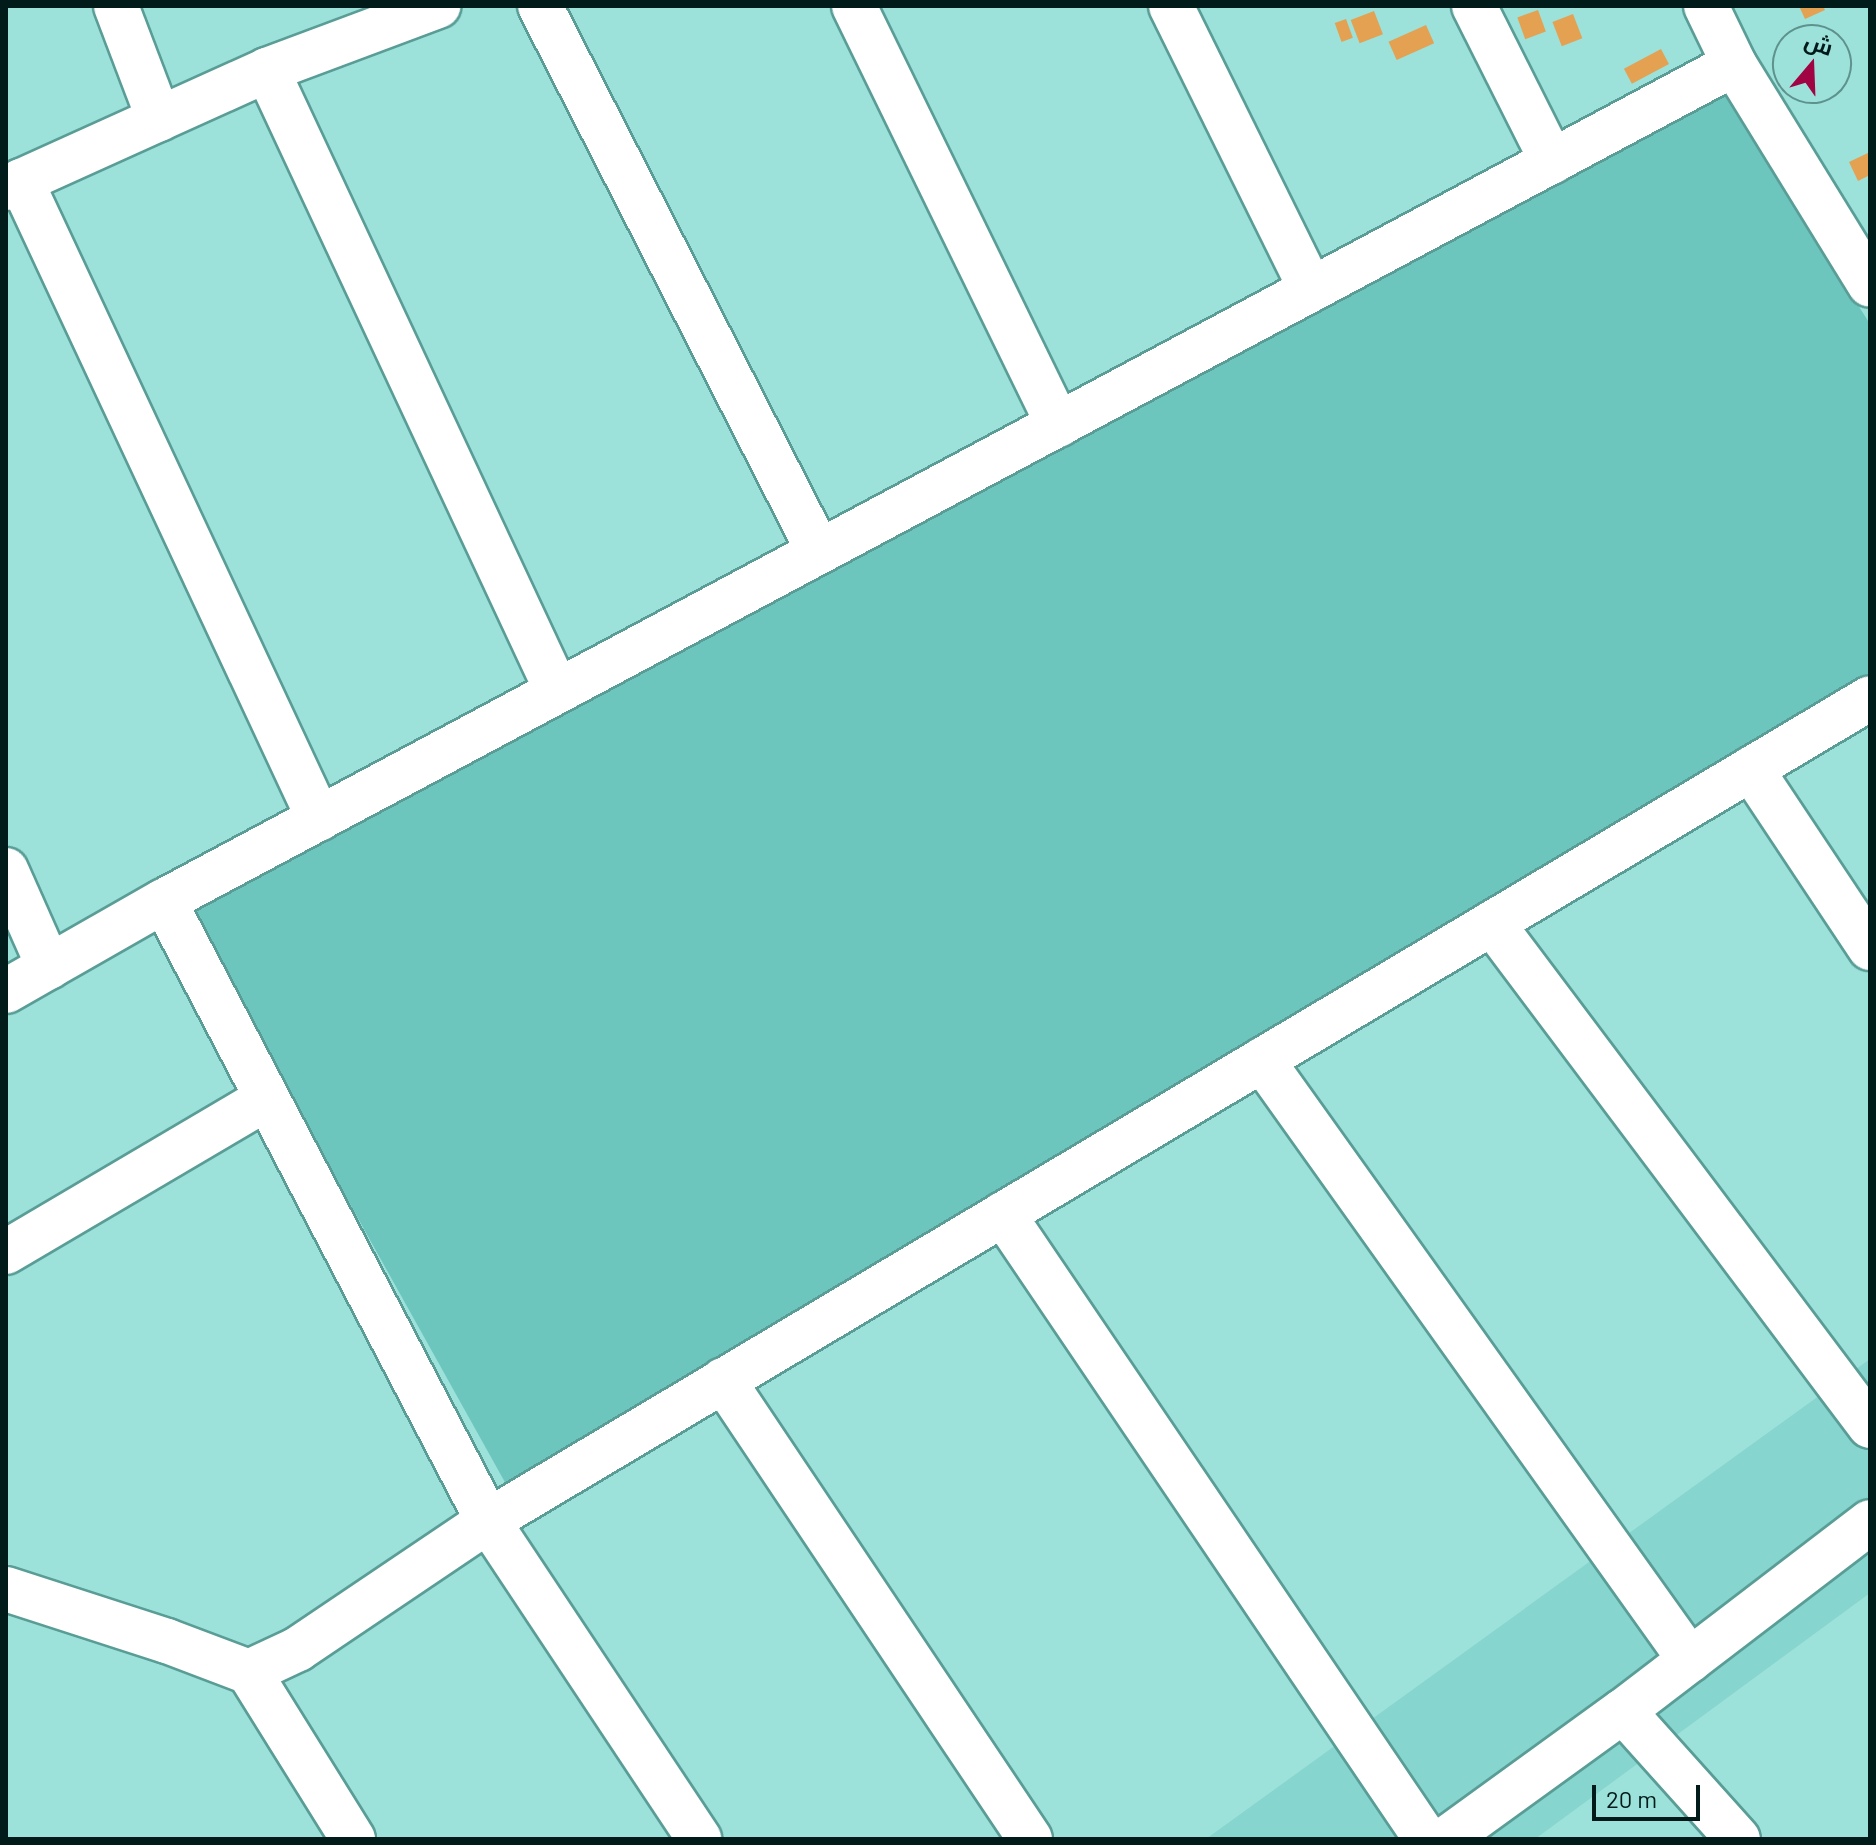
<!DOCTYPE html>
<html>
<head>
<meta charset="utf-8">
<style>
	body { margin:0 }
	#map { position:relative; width:1876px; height:1845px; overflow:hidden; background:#9ce1da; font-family:Barlow,Cairo,sans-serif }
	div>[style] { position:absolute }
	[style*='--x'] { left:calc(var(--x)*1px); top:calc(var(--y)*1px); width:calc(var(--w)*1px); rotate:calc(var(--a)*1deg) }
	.built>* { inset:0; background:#86d5ce }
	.green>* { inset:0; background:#6dc6be }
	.building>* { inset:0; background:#e4a152; transform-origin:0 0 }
	.roads { filter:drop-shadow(2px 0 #599d96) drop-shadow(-2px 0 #599d96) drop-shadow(0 2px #599d96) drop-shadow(0 -2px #599d96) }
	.minor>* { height:44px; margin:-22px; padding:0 22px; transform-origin:22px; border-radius:22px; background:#fff }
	span { translate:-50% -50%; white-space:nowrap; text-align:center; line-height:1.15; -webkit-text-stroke:6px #9ce1da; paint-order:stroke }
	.frame { position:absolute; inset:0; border:8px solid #001b19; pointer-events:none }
	.north { position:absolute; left:1772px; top:24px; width:80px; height:80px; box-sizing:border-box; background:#9ce1da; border:2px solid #5e928d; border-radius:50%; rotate:19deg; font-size:22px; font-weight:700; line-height:32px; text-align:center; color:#001b19 }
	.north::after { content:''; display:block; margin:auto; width:28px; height:36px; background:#a10443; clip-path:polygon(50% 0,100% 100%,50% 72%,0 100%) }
	.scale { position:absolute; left:1592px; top:1785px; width:108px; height:36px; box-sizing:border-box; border:4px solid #001b19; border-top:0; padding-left:10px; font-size:24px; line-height:28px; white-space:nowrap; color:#001b19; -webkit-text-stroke:6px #9ce1da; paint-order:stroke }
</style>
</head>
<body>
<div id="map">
	<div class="built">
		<i style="clip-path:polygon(1870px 1359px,1870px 1593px,1535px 1839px,1206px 1839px)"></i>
	</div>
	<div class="green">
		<i style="clip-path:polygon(1713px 76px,1870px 324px,1870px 681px,516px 1502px,189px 915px)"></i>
	</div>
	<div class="building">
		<i style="clip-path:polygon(1799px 6px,1823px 6px,1825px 10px,1805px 19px)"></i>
		<i style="left:1538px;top:10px;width:23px;height:22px;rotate:70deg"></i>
		<i style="left:1374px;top:11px;width:25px;height:25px;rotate:69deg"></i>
		<i style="left:1573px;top:14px;width:26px;height:22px;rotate:69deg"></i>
		<i style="left:1346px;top:19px;width:20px;height:12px;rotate:70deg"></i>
		<i style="left:1426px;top:25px;width:20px;height:41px;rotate:66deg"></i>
		<i style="left:1661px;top:49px;width:17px;height:42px;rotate:62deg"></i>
		<i style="clip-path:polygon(1870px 152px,1870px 175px,1858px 181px,1849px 162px)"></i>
	</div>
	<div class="roads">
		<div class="minor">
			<i style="--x:116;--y:6;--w:121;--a:69.2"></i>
			<i style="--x:540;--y:6;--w:613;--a:62.93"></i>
			<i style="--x:854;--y:6;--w:466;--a:64"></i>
			<i style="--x:1171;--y:6;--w:316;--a:63.7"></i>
			<i style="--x:1474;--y:6;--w:174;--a:63.3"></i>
			<i style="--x:1706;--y:6;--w:64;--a:64.2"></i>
			<i style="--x:1734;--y:64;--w:259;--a:58.4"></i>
			<i style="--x:267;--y:70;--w:685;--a:64.97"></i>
			<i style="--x:21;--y:181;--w:704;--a:64.96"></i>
			<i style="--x:6;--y:188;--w:286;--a:-24.3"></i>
			<i style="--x:267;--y:70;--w:183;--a:-20.5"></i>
			<i style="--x:1751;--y:769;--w:215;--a:56.4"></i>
			<i style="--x:6;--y:870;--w:106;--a:66.1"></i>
			<i style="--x:164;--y:901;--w:700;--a:62.41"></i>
			<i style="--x:488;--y:1521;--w:382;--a:56.4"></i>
			<i style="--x:1492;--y:923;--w:629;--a:53.08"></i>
			<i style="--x:6;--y:991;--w:182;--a:-29.7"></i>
			<i style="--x:164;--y:901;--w:1779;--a:-28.06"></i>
			<i style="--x:1262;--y:1060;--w:737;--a:54.5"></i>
			<i style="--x:1003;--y:1214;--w:755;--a:55.91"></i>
			<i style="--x:6;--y:1252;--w:302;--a:-30.5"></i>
			<i style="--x:723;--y:1380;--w:552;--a:56.22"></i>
			<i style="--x:6;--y:1589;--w:169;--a:17.9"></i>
			<i style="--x:167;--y:1641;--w:88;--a:20.7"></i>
			<i style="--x:249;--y:1672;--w:197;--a:58.1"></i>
			<i style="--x:249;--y:1672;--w:54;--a:-25.1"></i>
			<i style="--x:298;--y:1649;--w:229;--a:-34"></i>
			<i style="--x:488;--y:1521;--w:1608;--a:-30.77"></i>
			<i style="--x:1623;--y:1711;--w:172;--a:48.1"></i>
			<i style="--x:1446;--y:1839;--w:218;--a:-35.9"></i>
			<i style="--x:1623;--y:1711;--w:311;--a:-37.4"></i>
		</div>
	</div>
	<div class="frame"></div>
	<div class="north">ش</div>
	<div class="scale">20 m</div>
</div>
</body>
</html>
